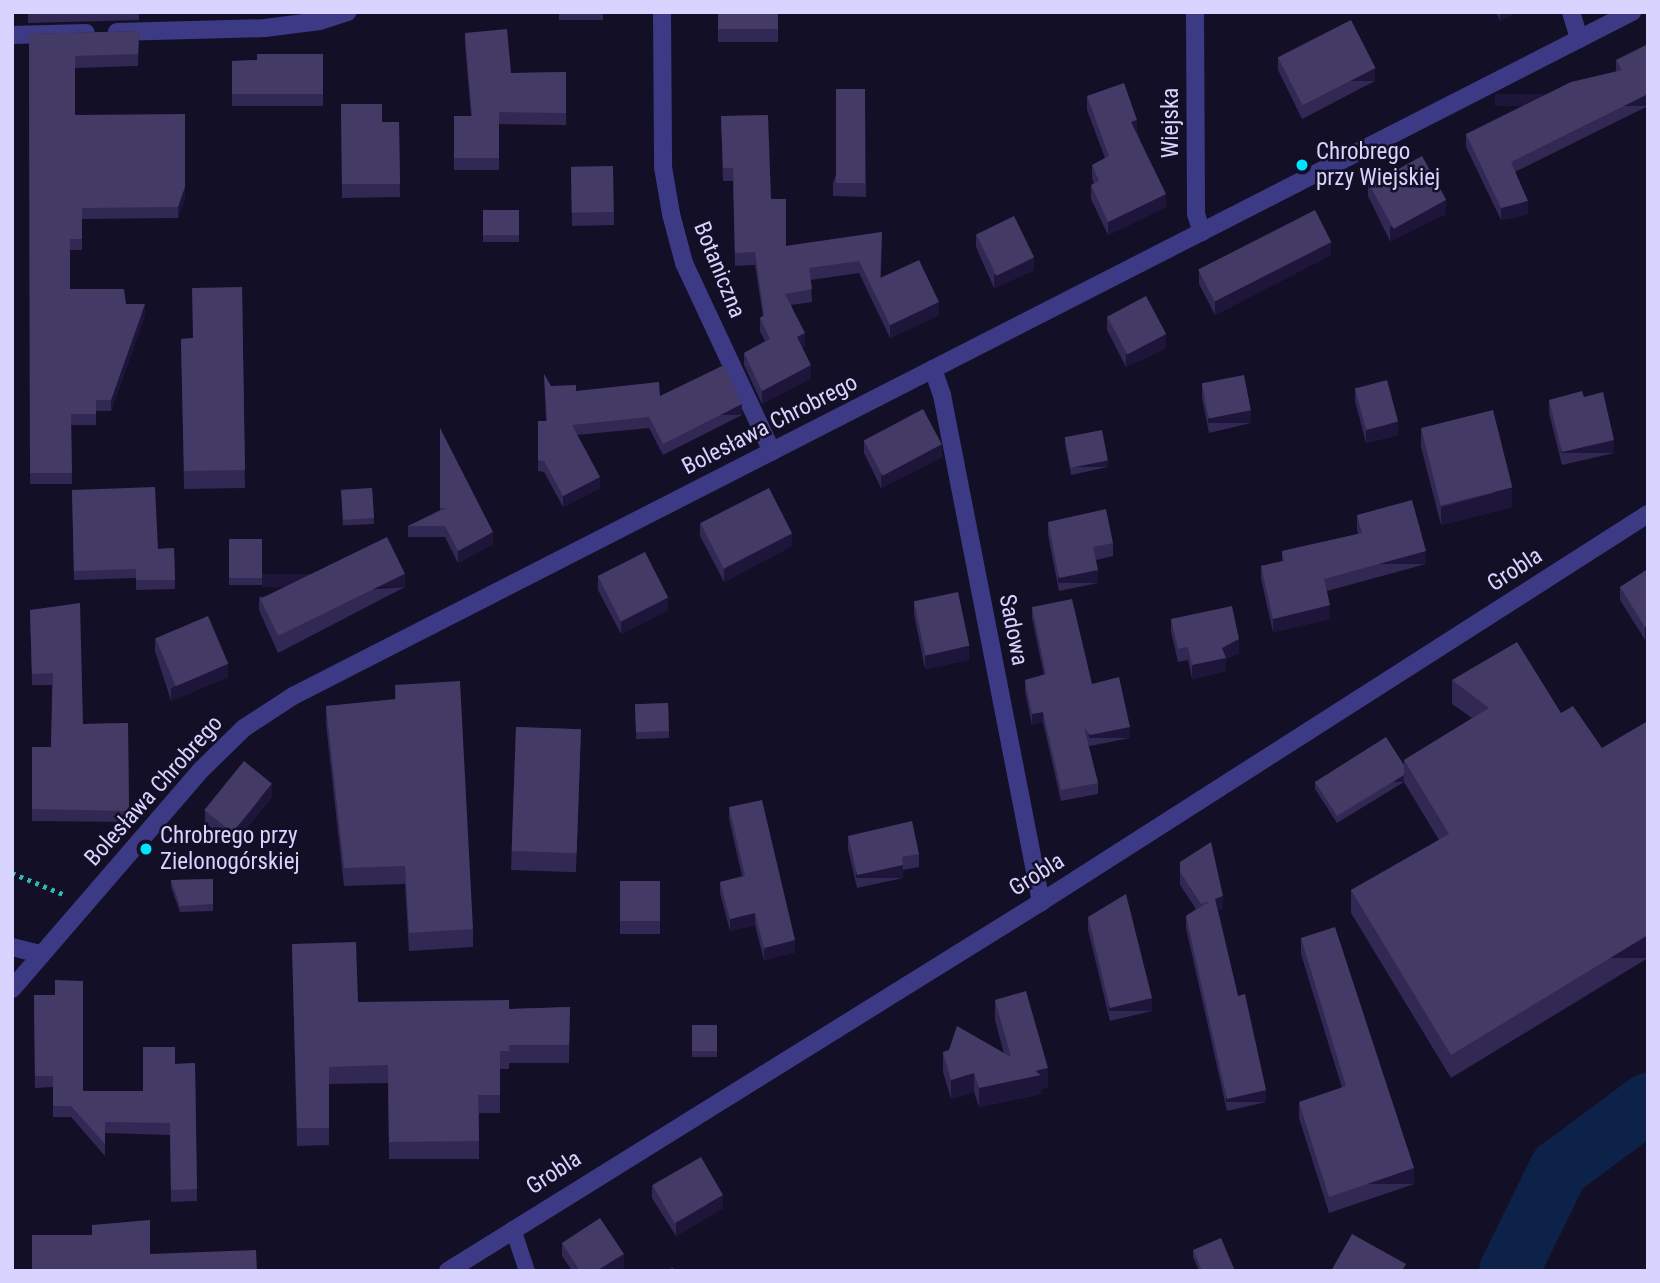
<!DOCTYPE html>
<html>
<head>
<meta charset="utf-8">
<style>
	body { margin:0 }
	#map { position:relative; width:1660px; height:1283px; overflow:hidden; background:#130f26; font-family:"Roboto Condensed",sans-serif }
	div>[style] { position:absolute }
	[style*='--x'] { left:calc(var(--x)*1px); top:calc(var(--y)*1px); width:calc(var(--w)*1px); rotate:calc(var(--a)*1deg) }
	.river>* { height:60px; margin:-30px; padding:0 30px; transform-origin:30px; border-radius:30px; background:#0c2248 }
	.path>* { height:4.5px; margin-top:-2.25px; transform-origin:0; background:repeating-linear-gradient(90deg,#2fb8b0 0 3.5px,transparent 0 8.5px) }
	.lane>* { height:16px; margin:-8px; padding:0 8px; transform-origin:8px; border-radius:8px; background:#3d3a85 }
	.street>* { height:18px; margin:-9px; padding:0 9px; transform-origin:9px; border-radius:9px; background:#3d3a85 }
	.wall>* { inset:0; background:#312854; transform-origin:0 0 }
	.shaded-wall>* { inset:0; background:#1d163a; transform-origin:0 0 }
	.building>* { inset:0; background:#433a66; transform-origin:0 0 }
	.dots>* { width:19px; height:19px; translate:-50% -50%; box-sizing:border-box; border:4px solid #130f26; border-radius:50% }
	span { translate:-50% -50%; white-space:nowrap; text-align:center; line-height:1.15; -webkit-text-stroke:5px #130f26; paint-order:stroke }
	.street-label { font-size:23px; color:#d9d4ff }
	.poi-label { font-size:23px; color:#d9d4ff }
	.left { translate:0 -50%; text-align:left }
	.frame { position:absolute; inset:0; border:14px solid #d9d4ff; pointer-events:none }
</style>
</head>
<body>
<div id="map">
	<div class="river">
		<i style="--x:1509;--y:1271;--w:114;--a:-63.9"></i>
		<i style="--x:1559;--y:1169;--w:111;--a:-36.6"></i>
	</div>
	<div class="path">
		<i style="--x:12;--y:873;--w:55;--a:22.4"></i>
	</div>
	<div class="lane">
		<i style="--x:513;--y:1229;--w:44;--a:71.6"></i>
	</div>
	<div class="street">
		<i style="--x:662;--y:12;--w:155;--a:89.6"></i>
		<i style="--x:663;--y:167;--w:48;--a:80.3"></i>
		<i style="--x:671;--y:214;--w:51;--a:75.1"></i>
		<i style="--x:684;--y:263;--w:208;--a:65"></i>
		<i style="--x:1195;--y:12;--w:202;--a:89.7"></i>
		<i style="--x:1196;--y:214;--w:19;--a:72"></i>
		<i style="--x:1571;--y:12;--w:28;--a:73"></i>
		<i style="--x:117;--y:32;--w:148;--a:-1.5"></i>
		<i style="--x:265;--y:28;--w:55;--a:-7.3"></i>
		<i style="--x:320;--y:21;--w:29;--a:-18"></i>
		<i style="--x:12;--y:35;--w:74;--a:-1.5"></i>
		<i style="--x:933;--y:369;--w:28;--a:71"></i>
		<i style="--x:942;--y:395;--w:517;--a:78.95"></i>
		<i style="--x:12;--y:947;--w:30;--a:14"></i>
		<i style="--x:12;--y:989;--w:291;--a:-49.2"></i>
		<i style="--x:202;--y:769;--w:59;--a:-44.3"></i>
		<i style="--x:244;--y:728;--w:59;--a:-33.1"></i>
		<i style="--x:293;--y:696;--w:1504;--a:-27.06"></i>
		<i style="--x:448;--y:1271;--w:698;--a:-31.89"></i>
		<i style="--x:1041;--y:902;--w:720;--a:-32.59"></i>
	</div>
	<div class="wall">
		<i style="clip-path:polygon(28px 12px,139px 12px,139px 20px,28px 23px)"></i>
		<i style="left:559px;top:12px;width:44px;height:8px"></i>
		<i style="left:718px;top:12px;width:60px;height:30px"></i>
		<i style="clip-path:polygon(1496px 12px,1517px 12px,1500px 21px)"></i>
		<i style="clip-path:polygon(139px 31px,138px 66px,75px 68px,75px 115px,185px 198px,178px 218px,82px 219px,82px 250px,70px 250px,70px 289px,126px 304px,145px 315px,111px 411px,96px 411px,96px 425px,71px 425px,72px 484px,30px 484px,29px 34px)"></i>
		<i style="clip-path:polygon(465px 33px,511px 73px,566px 72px,566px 125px,499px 124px,499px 170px,454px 170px,454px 116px,471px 116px,465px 45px)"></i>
		<i style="clip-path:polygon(323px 54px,323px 106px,232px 106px,232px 61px,257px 60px)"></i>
		<i style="clip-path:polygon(1278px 57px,1375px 81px,1302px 119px,1278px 70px)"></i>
		<i style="clip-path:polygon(1616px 60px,1648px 106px,1515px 172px,1528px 214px,1501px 220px,1466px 147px,1466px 134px,1616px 72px)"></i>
		<i style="clip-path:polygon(865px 89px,866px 197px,833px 196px,833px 183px)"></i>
		<i style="clip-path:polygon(1087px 96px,1137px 133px,1166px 207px,1108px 235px,1091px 199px,1091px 185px,1094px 184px,1092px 178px,1092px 165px,1105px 158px,1087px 110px)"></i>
		<i style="clip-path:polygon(341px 104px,382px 122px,399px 122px,400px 197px,342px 198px)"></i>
		<i style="clip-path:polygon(721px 116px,771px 199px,786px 246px,882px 232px,881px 278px,939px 315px,890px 338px,859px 273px,811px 280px,812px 302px,791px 305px,805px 346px,802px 347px,811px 378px,762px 404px,744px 365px,744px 353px,765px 341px,760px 331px,760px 318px,763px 316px,755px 265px,735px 266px,733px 181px,723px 181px)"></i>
		<i style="clip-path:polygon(571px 167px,614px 212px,614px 225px,572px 226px)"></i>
		<i style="clip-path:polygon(1368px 183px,1446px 214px,1390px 241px,1368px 196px)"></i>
		<i style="left:519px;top:210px;width:32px;height:36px;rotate:90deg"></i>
		<i style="clip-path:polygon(976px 234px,1034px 270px,994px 288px,976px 247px)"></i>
		<i style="clip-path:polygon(1331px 255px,1215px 315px,1199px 284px,1199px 270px)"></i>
		<i style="clip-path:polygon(242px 287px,245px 488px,184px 489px,181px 339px,193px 338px)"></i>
		<i style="clip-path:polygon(1107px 316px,1166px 348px,1126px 367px,1107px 330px)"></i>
		<i style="clip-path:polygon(544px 374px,551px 386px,576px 391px,660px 396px,742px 415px,663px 455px,649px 428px,577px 435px,600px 488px,563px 507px,544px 472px,538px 471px,538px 421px,546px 421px)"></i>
		<i style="clip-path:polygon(1202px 385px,1251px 423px,1209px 433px,1202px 398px)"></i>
		<i style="clip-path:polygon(1355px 387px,1398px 435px,1366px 443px,1355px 401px)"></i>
		<i style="clip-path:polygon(1584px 397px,1614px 453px,1562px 465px,1549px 413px,1549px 400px)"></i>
		<i style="clip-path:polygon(440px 428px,493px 544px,458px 563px,445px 537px,408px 537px,408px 526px,440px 510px)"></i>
		<i style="clip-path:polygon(1421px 429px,1512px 507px,1441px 525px,1421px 447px)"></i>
		<i style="clip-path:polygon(1065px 437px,1108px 467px,1071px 475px,1065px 444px)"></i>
		<i style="clip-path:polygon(864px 440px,942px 457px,881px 488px,864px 453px)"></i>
		<i style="left:372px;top:488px;width:36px;height:31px;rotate:87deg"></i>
		<i style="clip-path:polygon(72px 490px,158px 549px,174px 548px,175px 589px,136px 590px,136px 578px,74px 580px)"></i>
		<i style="clip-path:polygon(1357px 515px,1426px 564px,1327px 591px,1330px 619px,1273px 632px,1261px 579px,1261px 566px,1282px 561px,1282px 551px,1358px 534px,1357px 529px)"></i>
		<i style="clip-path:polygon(1048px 522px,1113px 543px,1113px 556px,1096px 560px,1098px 583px,1059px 591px,1048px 535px)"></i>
		<i style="clip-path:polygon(700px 523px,792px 546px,724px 582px,700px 536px)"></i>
		<i style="left:229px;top:539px;width:33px;height:46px"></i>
		<i style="clip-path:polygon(1648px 569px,1645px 640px,1620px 600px,1620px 587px)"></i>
		<i style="clip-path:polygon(598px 576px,668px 610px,621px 634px,598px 590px)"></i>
		<i style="clip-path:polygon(405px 587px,278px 653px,259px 610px,259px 597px)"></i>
		<i style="clip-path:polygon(914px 600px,969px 660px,925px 669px,914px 614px)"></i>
		<i style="clip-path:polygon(1032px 607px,1092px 684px,1130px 738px,1090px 746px,1088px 744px,1098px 783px,1098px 794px,1061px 801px,1043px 722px,1032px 725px,1025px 691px,1025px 680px,1044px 675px,1032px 618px)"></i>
		<i style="clip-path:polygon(30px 610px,83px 724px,128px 723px,129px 822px,32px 821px,32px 747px,51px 747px,52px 685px,32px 685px)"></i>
		<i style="clip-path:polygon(1171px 619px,1239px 653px,1226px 659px,1226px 671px,1192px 679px,1188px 660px,1178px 662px,1171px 632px)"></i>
		<i style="clip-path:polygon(155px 638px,228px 677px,171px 701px,155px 651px)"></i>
		<i style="clip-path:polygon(1452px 680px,1561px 713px,1602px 748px,1648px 721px,1648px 958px,1451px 1078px,1351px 913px,1351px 890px,1439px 840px,1404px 782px,1337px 823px,1315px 789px,1315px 782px,1404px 765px,1404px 760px,1472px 718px,1452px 704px)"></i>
		<i style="clip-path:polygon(395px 685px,473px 929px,473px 947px,409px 951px,405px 884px,344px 886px,326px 724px,326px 706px,395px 700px)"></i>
		<i style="left:668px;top:703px;width:35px;height:33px;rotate:88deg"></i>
		<i style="left:516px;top:727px;width:65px;height:143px;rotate:2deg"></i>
		<i style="clip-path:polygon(272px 797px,233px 845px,205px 823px,205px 810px)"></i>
		<i style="clip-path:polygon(729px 807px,795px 952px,764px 960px,755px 925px,730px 931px,720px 893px,720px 882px,742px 876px,729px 819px)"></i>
		<i style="clip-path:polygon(848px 836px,919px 854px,919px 867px,903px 870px,903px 878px,857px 888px,848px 849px)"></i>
		<i style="clip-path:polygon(1180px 862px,1223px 908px,1218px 910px,1238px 996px,1266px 1102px,1227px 1111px,1186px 928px,1186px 916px,1196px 909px,1180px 885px)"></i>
		<i style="clip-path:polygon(213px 879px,213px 911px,180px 912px,171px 887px,171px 880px)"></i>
		<i style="left:620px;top:881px;width:40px;height:53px"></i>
		<i style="clip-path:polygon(1088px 917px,1152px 1011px,1110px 1021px,1088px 930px)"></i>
		<i style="clip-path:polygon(1301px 938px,1414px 1184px,1329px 1213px,1299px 1118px,1299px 1102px,1342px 1088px,1301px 954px)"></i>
		<i style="clip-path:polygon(292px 944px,358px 1002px,509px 1009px,570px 1007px,569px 1063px,509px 1063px,509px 1069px,500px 1069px,500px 1113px,479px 1113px,479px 1159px,389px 1159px,388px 1083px,329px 1084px,329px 1145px,297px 1146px)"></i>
		<i style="clip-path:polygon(34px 995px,83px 1091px,143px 1091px,175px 1064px,195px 1063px,197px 1201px,171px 1202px,170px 1135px,105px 1133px,105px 1156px,71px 1117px,53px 1117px,53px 1087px,35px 1088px)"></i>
		<i style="clip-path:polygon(995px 1000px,1048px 1087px,1041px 1089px,1041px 1094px,979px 1107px,974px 1092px,951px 1099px,943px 1072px,943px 1052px,1004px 1054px,995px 1020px)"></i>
		<i style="left:692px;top:1025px;width:25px;height:32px"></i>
		<i style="clip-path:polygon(652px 1185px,723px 1208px,676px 1236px,652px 1198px)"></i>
		<i style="clip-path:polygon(562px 1243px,624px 1267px,618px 1271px,572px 1271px,562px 1256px)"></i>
		<i style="clip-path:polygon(1193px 1250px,1235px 1271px,1199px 1271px,1193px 1257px)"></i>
	</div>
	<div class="shaded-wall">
		<i style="clip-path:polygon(1500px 12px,1517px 12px,1500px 21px)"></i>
		<i style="left:1375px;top:68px;width:13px;height:82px;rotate:90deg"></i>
		<i style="left:1648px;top:94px;width:12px;height:153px;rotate:90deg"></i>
		<i style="clip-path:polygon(1137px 120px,1137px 133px,1131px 135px,1131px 122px)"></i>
		<i style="clip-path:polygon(185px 126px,185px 198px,178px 218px,178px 207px)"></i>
		<i style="clip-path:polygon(1166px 194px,1166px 207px,1108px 235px,1108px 222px)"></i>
		<i style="clip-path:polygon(1446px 200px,1446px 214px,1390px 241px,1390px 227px)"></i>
		<i style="clip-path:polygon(1528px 201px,1528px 214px,1501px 220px,1501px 208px)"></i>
		<i style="clip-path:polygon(1331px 242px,1331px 255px,1215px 315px,1215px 301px)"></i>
		<i style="clip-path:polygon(1034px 257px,1034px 270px,994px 288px,994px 275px)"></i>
		<i style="clip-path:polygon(939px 302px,939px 315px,890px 338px,890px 325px)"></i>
		<i style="clip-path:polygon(145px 304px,145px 315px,111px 411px,111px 400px)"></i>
		<i style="clip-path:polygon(805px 333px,805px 346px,797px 350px,797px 337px)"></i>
		<i style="clip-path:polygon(1166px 334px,1166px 348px,1126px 367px,1126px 354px)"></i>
		<i style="clip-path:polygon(811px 365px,811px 378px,762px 404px,762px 391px)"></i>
		<i style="left:742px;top:404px;width:11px;height:89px;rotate:90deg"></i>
		<i style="left:1251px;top:410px;width:13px;height:43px;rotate:90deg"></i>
		<i style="clip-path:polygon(1398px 422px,1398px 435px,1366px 443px,1366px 430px)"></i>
		<i style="left:1614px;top:440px;width:13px;height:53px;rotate:90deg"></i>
		<i style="clip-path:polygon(942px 444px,942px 457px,881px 488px,881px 475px)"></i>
		<i style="left:1108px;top:460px;width:7px;height:38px;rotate:90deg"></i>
		<i style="clip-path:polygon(600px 477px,600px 488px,563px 507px,563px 496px)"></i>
		<i style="clip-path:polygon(1512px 488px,1512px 507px,1441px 525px,1441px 507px)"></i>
		<i style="clip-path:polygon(493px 532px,493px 544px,458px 563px,458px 551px)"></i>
		<i style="clip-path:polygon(792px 533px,792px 546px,724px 582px,724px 569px)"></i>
		<i style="left:1426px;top:551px;width:13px;height:106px;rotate:90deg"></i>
		<i style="left:1098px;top:570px;width:13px;height:40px;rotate:90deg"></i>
		<i style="left:405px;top:574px;width:13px;height:143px;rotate:90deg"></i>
		<i style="clip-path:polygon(668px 597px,668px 610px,621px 634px,621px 621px)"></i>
		<i style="clip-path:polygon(1330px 605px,1330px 619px,1273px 632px,1273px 619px)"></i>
		<i style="clip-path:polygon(1648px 625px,1648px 638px,1645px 640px,1645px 627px)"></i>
		<i style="clip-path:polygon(1239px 639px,1239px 653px,1226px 659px,1226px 671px,1192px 679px,1192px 665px,1222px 648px)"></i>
		<i style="clip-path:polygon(969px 646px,969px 660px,925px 669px,925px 656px)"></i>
		<i style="clip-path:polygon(228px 664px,228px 677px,171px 701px,171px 688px)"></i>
		<i style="clip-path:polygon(1043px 712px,1043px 722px,1032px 725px,1032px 714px)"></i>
		<i style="left:1130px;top:727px;width:11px;height:41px;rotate:90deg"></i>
		<i style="left:1404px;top:775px;width:7px;height:79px;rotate:90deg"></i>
		<i style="clip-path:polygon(272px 784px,272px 797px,233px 845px,233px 832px)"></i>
		<i style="left:903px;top:865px;width:13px;height:47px;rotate:90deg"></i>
		<i style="clip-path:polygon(1223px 896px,1223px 908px,1215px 911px,1215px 899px)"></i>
		<i style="clip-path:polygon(755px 913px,755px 925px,730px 931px,730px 919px)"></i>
		<i style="left:1648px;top:935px;width:23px;height:231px;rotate:90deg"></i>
		<i style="clip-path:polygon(795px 940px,795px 952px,764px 960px,764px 948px)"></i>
		<i style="left:1152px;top:998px;width:13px;height:43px;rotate:90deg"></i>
		<i style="clip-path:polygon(1048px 1068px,1048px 1087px,1041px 1089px,1041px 1094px,979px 1107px,979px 1088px)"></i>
		<i style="clip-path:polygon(974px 1073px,974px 1092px,951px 1099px,951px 1080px)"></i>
		<i style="left:1266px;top:1090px;width:12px;height:40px;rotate:90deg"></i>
		<i style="left:1414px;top:1168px;width:16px;height:90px;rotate:90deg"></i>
		<i style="clip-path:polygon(723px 1195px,723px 1208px,676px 1236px,676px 1223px)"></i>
		<i style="clip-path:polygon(624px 1254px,624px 1267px,618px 1271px,596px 1271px)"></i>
	</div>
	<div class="building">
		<i style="left:718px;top:12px;width:60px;height:17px"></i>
		<i style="left:1351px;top:20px;width:54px;height:82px;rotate:63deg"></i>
		<i style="clip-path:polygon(507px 29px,511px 73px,566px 72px,566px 113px,499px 112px,499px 158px,454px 158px,454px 116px,472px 116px,465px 33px)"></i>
		<i style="clip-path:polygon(139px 31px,138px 54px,75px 56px,75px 115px,185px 114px,185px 187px,178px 207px,82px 208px,82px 239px,70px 239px,70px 289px,124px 289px,126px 304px,145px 304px,111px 400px,96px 400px,96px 414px,71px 414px,72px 473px,30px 473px,29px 34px)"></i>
		<i style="clip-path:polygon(1648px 44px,1648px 94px,1511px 162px,1528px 201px,1501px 208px,1466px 134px,1571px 82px,1622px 70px,1616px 60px)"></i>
		<i style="clip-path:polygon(257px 54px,323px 54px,323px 94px,232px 94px,232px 61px,257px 60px)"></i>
		<i style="clip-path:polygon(1124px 83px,1137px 120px,1131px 122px,1166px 194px,1108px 222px,1091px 185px,1099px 181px,1092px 165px,1109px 156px,1087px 96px)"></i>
		<i style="left:836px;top:89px;width:29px;height:94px"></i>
		<i style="clip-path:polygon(341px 104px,382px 104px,382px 122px,399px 122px,400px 184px,342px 184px)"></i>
		<i style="clip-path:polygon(768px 115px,771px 199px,786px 199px,786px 246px,882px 232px,880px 278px,919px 260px,939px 302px,890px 325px,859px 261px,809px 268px,812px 289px,785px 294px,805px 333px,797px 337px,811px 365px,762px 391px,744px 353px,770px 339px,760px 318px,764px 315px,755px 252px,735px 253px,733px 168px,723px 168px,721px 116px)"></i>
		<i style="left:1422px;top:156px;width:50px;height:60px;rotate:61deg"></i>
		<i style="left:613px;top:166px;width:46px;height:42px;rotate:89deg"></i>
		<i style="left:519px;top:210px;width:25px;height:36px;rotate:90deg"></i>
		<i style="left:1315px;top:210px;width:36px;height:131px;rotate:63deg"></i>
		<i style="left:1014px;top:216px;width:46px;height:42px;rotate:64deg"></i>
		<i style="clip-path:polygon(242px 287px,245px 470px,184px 471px,181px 339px,193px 338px,192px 288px)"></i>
		<i style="left:1146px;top:296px;width:43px;height:44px;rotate:62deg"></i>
		<i style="clip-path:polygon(724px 365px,742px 404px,663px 444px,649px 417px,572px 425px,600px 477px,563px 496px,544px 461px,538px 460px,538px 421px,547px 421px,544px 374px,551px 386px,576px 385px,576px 391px,659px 382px,660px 396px)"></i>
		<i style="left:1244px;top:375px;width:36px;height:43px;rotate:79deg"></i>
		<i style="left:1387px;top:380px;width:43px;height:33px;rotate:75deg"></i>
		<i style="clip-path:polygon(1582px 391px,1584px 397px,1603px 392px,1614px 440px,1562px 452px,1549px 400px)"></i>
		<i style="left:923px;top:409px;width:40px;height:67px;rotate:62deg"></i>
		<i style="left:1493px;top:410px;width:80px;height:74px;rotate:76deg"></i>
		<i style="clip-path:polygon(440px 428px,493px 532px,458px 551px,445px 526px,408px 526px,446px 508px,440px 508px)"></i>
		<i style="left:1102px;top:430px;width:31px;height:38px;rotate:79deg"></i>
		<i style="clip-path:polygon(155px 487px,158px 549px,174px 548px,175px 580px,136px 580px,136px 569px,74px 571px,72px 490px)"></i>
		<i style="left:372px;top:488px;width:30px;height:31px;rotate:86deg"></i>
		<i style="left:769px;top:488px;width:51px;height:77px;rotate:63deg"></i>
		<i style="clip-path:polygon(1412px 500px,1426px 551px,1324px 579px,1330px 605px,1273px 619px,1261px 566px,1284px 561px,1282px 551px,1362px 533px,1357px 515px)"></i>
		<i style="clip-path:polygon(1106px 509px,1113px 543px,1093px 547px,1098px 570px,1059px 578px,1048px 522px)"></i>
		<i style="left:387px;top:537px;width:41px;height:141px;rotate:64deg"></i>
		<i style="left:229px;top:539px;width:33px;height:39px"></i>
		<i style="left:645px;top:552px;width:51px;height:53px;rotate:63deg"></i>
		<i style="clip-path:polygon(1648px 569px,1648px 625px,1645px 627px,1620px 587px)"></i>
		<i style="left:958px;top:592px;width:55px;height:45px;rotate:78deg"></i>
		<i style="clip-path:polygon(1072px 599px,1092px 684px,1119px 677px,1130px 727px,1090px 735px,1084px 727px,1098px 783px,1061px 790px,1043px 712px,1032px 714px,1025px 680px,1046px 674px,1032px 607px)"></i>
		<i style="clip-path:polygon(80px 603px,83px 724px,128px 723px,129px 811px,32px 809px,32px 747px,51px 747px,53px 673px,32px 674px,30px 610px)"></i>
		<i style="clip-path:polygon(1232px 606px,1239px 639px,1222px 648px,1226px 658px,1192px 665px,1188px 647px,1178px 649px,1171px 619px)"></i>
		<i style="left:208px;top:616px;width:52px;height:57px;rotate:67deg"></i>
		<i style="clip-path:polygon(1517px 642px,1561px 713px,1573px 706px,1602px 748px,1648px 721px,1648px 935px,1451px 1055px,1351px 890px,1449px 834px,1404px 760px,1489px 708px,1452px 680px)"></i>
		<i style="clip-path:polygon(460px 681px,473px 929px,409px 933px,405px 866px,344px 868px,326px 706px,396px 699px,395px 685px)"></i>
		<i style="left:668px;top:703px;width:28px;height:33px;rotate:88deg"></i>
		<i style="left:516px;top:727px;width:65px;height:124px;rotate:2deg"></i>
		<i style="clip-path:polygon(1386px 737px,1404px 765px,1404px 775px,1337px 816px,1315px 782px)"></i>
		<i style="left:244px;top:761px;width:36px;height:63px;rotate:39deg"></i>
		<i style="clip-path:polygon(762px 800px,795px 940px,764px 948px,755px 913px,730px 919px,720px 882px,745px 876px,729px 807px)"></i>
		<i style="clip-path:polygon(912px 821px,919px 854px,902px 857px,903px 865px,857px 875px,848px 836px)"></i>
		<i style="clip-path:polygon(1211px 842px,1223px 896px,1215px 899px,1238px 996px,1245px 994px,1266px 1090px,1227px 1099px,1186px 916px,1210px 901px,1201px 904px,1180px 872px,1180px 862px)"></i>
		<i style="clip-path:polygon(213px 879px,213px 904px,180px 906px,171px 880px)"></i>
		<i style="left:620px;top:881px;width:40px;height:40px"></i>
		<i style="clip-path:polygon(1126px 894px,1152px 998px,1110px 1008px,1088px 917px)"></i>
		<i style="clip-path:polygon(1335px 927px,1414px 1168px,1329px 1197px,1299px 1102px,1346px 1086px,1301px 938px)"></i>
		<i style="clip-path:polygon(356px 942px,358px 1002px,509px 1000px,509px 1009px,570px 1007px,569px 1045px,509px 1045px,509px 1051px,500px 1051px,500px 1095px,478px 1095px,479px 1141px,389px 1142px,388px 1065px,329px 1067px,329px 1128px,297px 1128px,292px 944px)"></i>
		<i style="clip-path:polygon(55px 980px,83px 981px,83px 1091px,143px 1091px,143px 1047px,175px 1047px,175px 1064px,195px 1063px,197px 1189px,171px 1190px,170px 1123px,105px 1122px,105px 1144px,71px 1106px,53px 1106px,53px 1076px,35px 1076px,34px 995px,55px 995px)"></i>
		<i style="clip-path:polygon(1026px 991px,1048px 1068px,1035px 1071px,1041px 1075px,979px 1088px,974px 1073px,951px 1080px,943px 1052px,949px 1050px,957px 1026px,1011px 1057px,995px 1000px)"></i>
		<i style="left:692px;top:1025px;width:25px;height:26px"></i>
		<i style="left:701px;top:1157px;width:44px;height:56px;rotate:60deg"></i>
		<i style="clip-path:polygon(600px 1218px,624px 1254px,596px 1271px,580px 1271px,562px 1243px)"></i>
		<i style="clip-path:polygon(150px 1220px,150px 1254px,256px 1250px,257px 1271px,32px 1271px,32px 1235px,92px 1235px,92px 1225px)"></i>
		<i style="clip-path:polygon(1352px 1234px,1406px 1264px,1402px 1271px,1331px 1271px)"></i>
		<i style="clip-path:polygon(1221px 1238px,1235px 1271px,1202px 1271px,1193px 1250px)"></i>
		<i style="clip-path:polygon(673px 1268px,674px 1271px,662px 1271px)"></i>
	</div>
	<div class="dots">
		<i style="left:1302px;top:165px;background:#00e5ff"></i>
		<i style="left:146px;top:849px;background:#00e5ff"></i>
	</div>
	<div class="street-label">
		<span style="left:1171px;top:123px;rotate:-90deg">Wiejska</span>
		<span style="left:719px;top:270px;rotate:68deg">Botaniczna</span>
		<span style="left:770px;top:425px;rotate:-27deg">Bolesława Chrobrego</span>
		<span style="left:1515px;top:570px;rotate:-33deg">Grobla</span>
		<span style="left:1013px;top:630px;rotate:79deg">Sadowa</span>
		<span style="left:154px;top:791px;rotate:-48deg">Bolesława Chrobrego</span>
		<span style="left:1037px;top:875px;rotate:-32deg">Grobla</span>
		<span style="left:554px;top:1173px;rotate:-33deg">Grobla</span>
	</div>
	<div class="poi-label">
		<span class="left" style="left:1316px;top:165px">Chrobrego<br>przy Wiejskiej</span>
		<span class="left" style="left:160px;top:849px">Chrobrego przy<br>Zielonogórskiej</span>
	</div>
	<div class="frame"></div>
</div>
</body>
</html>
